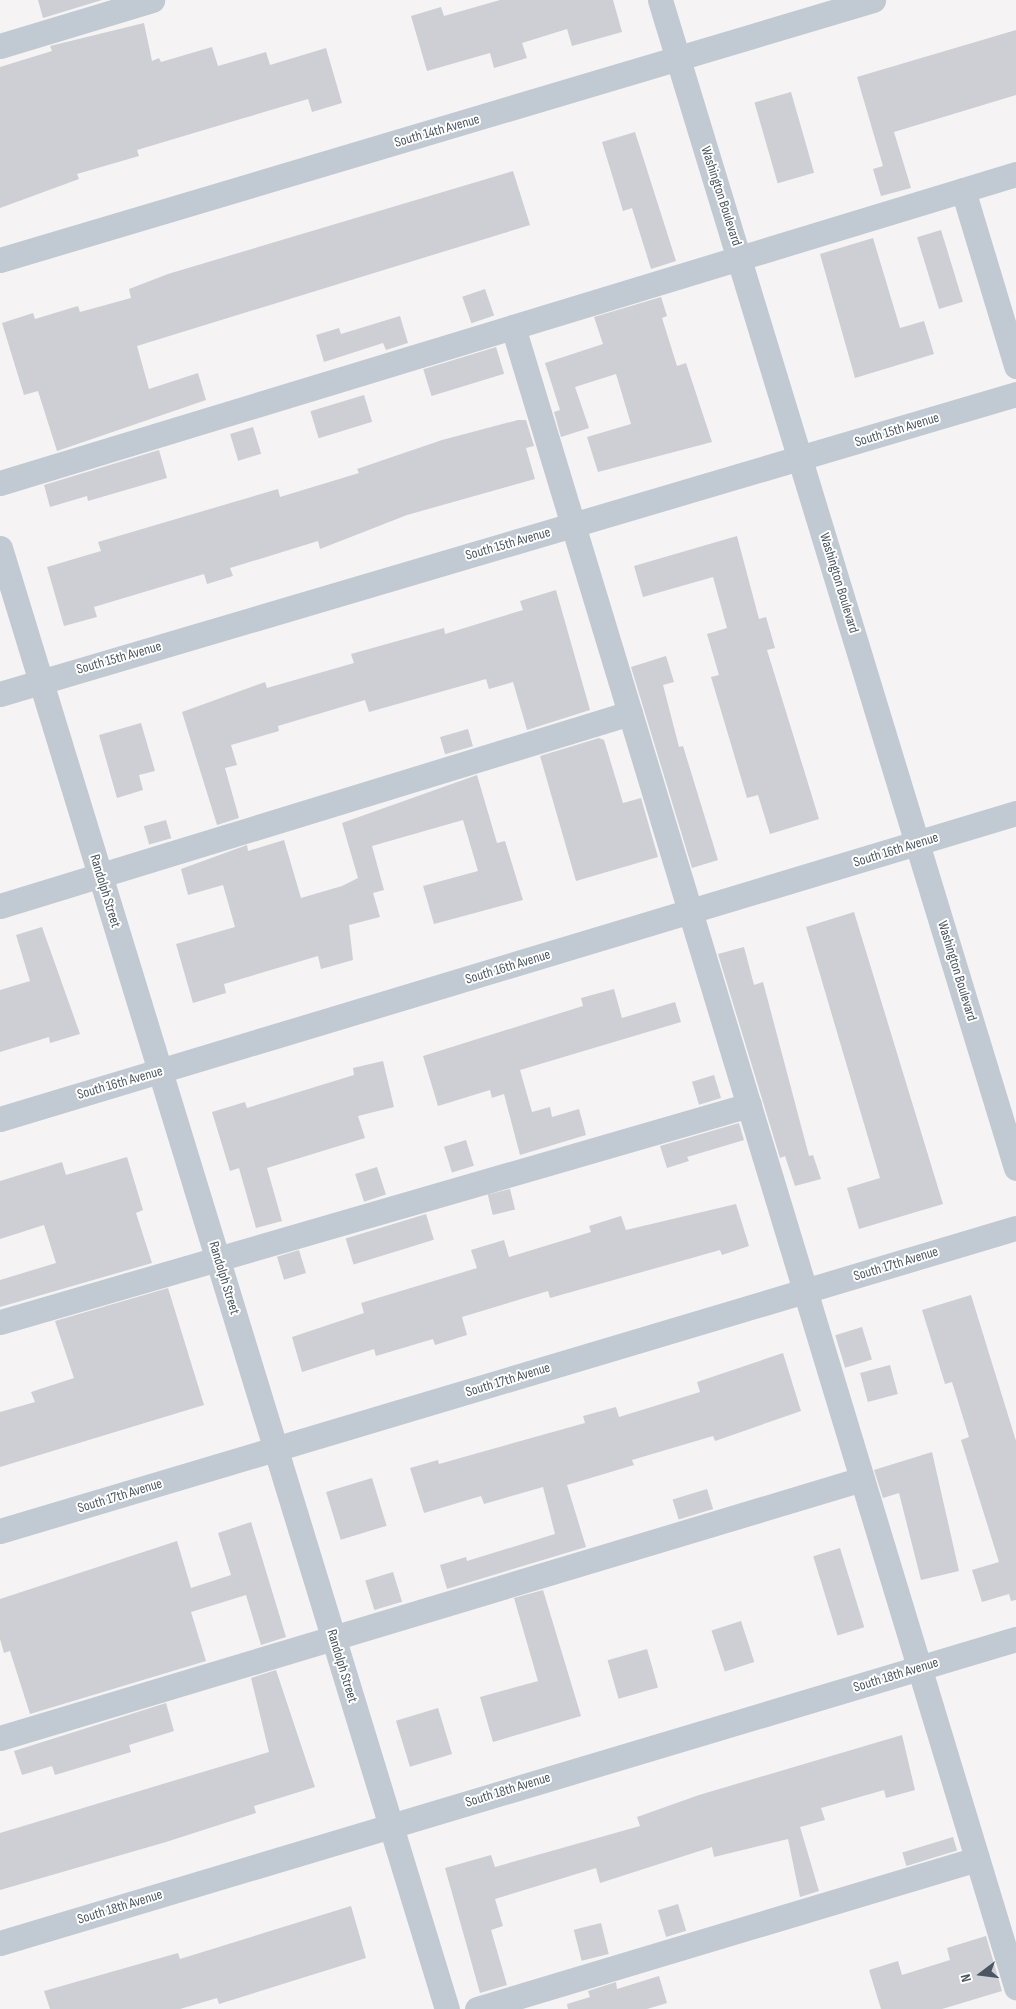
<!DOCTYPE html>
<html>
<head>
<meta charset="utf-8">
<style>
	body { margin:0 }
	#map { position:relative; width:1016px; height:2009px; overflow:hidden; background:#f5f3f3; font-family:"Sofia Sans Condensed",sans-serif }
	div>[style] { position:absolute }
	[style*='--x'] { left:calc(var(--x)*1px); top:calc(var(--y)*1px); width:calc(var(--w)*1px); rotate:calc(var(--a)*1deg) }
	.building>* { inset:0; background:#cdcfd5; transform-origin:0 0 }
	.minor>* { height:25px; margin:-12.5px; padding:0 12.5px; transform-origin:12.5px; border-radius:12.5px; background:#c1cad2 }
	span { translate:-50% -50%; white-space:nowrap; text-align:center; line-height:1.15; -webkit-text-stroke:4px #fff; paint-order:stroke }
	.street-label { font-size:14px; color:#4a5661 }
	.north { position:absolute; left:956px; top:1949px; width:50px; height:50px; -webkit-text-stroke:4px #fff; paint-order:stroke; rotate:255deg; font-size:14px; font-weight:700; line-height:20px; text-align:center; color:#4a5661 }
	.north::after { content:''; display:block; margin:auto; width:18px; height:22px; background:#4a5661; clip-path:polygon(50% 0,100% 100%,50% 72%,0 100%) }
</style>
</head>
<body>
<div id="map">
	<div class="building">
		<i style="clip-path:polygon(38px 0,102px 0,43px 18px)"></i>
		<i style="clip-path:polygon(500px 0,613px 0,622px 32px,572px 46px,567px 29px,522px 43px,527px 58px,494px 68px,490px 53px,427px 71px,411px 16px,441px 7px,444px 16px)"></i>
		<i style="clip-path:polygon(144px 23px,152px 61px,159px 58px,161px 62px,212px 47px,218px 66px,266px 52px,270px 65px,326px 48px,342px 103px,312px 112px,308px 99px,234px 121px,137px 150px,139px 156px,77px 174px,79px 179px,0 208px,0 67px,52px 51px,50px 46px)"></i>
		<i style="clip-path:polygon(1016px 30px,1016px 95px,894px 132px,911px 188px,881px 196px,873px 169px,883px 166px,857px 77px)"></i>
		<i style="left:791px;top:92px;width:84px;height:38px;rotate:74deg"></i>
		<i style="clip-path:polygon(635px 132px,676px 261px,651px 269px,632px 208px,623px 211px,602px 142px)"></i>
		<i style="clip-path:polygon(513px 171px,530px 225px,137px 346px,149px 389px,198px 373px,206px 400px,57px 451px,38px 391px,24px 395px,2px 323px,33px 313px,35px 319px,78px 306px,80px 312px,131px 298px,129px 289px,168px 274px)"></i>
		<i style="left:941px;top:230px;width:75px;height:25px;rotate:73deg"></i>
		<i style="clip-path:polygon(873px 238px,900px 328px,924px 321px,934px 354px,855px 378px,820px 254px)"></i>
		<i style="left:485px;top:289px;width:28px;height:24px;rotate:71deg"></i>
		<i style="clip-path:polygon(661px 297px,667px 316px,662px 318px,677px 366px,686px 363px,712px 442px,598px 472px,587px 437px,631px 424px,616px 374px,575px 387px,589px 428px,561px 437px,554px 412px,560px 410px,545px 363px,603px 344px,594px 317px)"></i>
		<i style="clip-path:polygon(400px 316px,408px 343px,386px 350px,383px 343px,324px 362px,316px 335px,339px 328px,341px 334px)"></i>
		<i style="left:496px;top:347px;width:28px;height:76px;rotate:73deg"></i>
		<i style="left:364px;top:395px;width:28px;height:56px;rotate:73deg"></i>
		<i style="clip-path:polygon(518px 420px,526px 420px,534px 446px,526px 448px,535px 479px,407px 515px,320px 549px,318px 541px,230px 568px,233px 576px,207px 584px,204px 574px,94px 607px,97px 617px,64px 626px,47px 567px,101px 551px,98px 542px,278px 489px,280px 497px,359px 473px,357px 469px,442px 440px)"></i>
		<i style="left:253px;top:427px;width:28px;height:24px;rotate:73deg"></i>
		<i style="clip-path:polygon(159px 450px,167px 478px,88px 501px,87px 496px,50px 507px,44px 485px)"></i>
		<i style="clip-path:polygon(737px 536px,759px 619px,766px 617px,775px 648px,767px 650px,819px 819px,770px 834px,758px 795px,747px 798px,711px 677px,719px 675px,707px 634px,727px 628px,713px 577px,643px 597px,634px 566px)"></i>
		<i style="clip-path:polygon(556px 590px,590px 710px,527px 730px,513px 682px,489px 689px,486px 679px,369px 712px,365px 700px,278px 726px,279px 731px,231px 745px,237px 765px,225px 768px,239px 818px,217px 825px,182px 712px,265px 682px,267px 688px,354px 663px,351px 654px,444px 628px,445px 634px,523px 610px,520px 601px)"></i>
		<i style="clip-path:polygon(666px 656px,674px 682px,663px 685px,679px 747px,683px 746px,718px 860px,692px 868px,631px 667px)"></i>
		<i style="clip-path:polygon(141px 723px,155px 771px,139px 775px,143px 790px,117px 798px,99px 735px)"></i>
		<i style="left:468px;top:729px;width:18px;height:29px;rotate:74deg"></i>
		<i style="clip-path:polygon(599px 738px,604px 740px,623px 803px,641px 798px,658px 857px,576px 881px,540px 756px)"></i>
		<i style="clip-path:polygon(477px 775px,497px 843px,505px 841px,523px 900px,434px 924px,423px 886px,478px 871px,463px 820px,372px 846px,384px 890px,373px 893px,380px 917px,349px 925px,353px 960px,321px 969px,318px 956px,224px 984px,226px 993px,193px 1003px,176px 944px,235px 927px,223px 885px,188px 895px,181px 869px,247px 845px,248px 851px,284px 840px,301px 898px,342px 886px,358px 878px,342px 823px)"></i>
		<i style="left:166px;top:820px;width:19px;height:23px;rotate:74deg"></i>
		<i style="clip-path:polygon(854px 912px,943px 1204px,859px 1229px,847px 1188px,880px 1178px,806px 927px)"></i>
		<i style="clip-path:polygon(42px 927px,80px 1034px,50px 1043px,49px 1037px,0 1052px,0 990px,30px 981px,16px 935px)"></i>
		<i style="clip-path:polygon(744px 947px,754px 985px,763px 982px,809px 1156px,813px 1155px,821px 1179px,795px 1186px,785px 1156px,780px 1158px,718px 954px)"></i>
		<i style="clip-path:polygon(614px 989px,622px 1018px,675px 1002px,681px 1022px,520px 1070px,532px 1112px,550px 1107px,552px 1117px,579px 1109px,586px 1135px,520px 1155px,504px 1094px,492px 1098px,490px 1090px,438px 1106px,423px 1056px,583px 1006px,581px 998px)"></i>
		<i style="clip-path:polygon(383px 1061px,394px 1107px,358px 1116px,365px 1138px,267px 1168px,282px 1221px,256px 1228px,239px 1168px,230px 1171px,212px 1112px,245px 1102px,247px 1108px,354px 1075px,353px 1068px)"></i>
		<i style="left:714px;top:1075px;width:24px;height:23px;rotate:73deg"></i>
		<i style="clip-path:polygon(739px 1123px,744px 1140px,687px 1157px,689px 1161px,667px 1168px,660px 1146px)"></i>
		<i style="left:466px;top:1140px;width:27px;height:23px;rotate:73deg"></i>
		<i style="clip-path:polygon(127px 1157px,143px 1210px,136px 1213px,152px 1263px,0 1307px,0 1280px,56px 1263px,44px 1225px,0 1239px,0 1181px,62px 1162px,66px 1175px)"></i>
		<i style="left:377px;top:1167px;width:29px;height:23px;rotate:72deg"></i>
		<i style="left:510px;top:1189px;width:21px;height:23px;rotate:76deg"></i>
		<i style="clip-path:polygon(736px 1204px,749px 1246px,722px 1255px,720px 1250px,550px 1298px,548px 1291px,462px 1317px,467px 1335px,435px 1345px,433px 1339px,376px 1356px,374px 1349px,302px 1372px,292px 1337px,364px 1313px,361px 1303px,477px 1268px,471px 1250px,504px 1240px,509px 1257px,591px 1232px,589px 1226px,621px 1216px,626px 1230px)"></i>
		<i style="left:426px;top:1214px;width:27px;height:84px;rotate:73deg"></i>
		<i style="left:299px;top:1250px;width:24px;height:23px;rotate:73deg"></i>
		<i style="clip-path:polygon(168px 1288px,204px 1405px,0 1467px,0 1412px,35px 1402px,31px 1392px,74px 1378px,55px 1321px)"></i>
		<i style="clip-path:polygon(971px 1295px,1016px 1441px,1016px 1600px,1011px 1601px,1009px 1594px,982px 1602px,972px 1570px,999px 1562px,961px 1440px,969px 1437px,952px 1382px,945px 1384px,922px 1310px)"></i>
		<i style="left:862px;top:1327px;width:34px;height:28px;rotate:73deg"></i>
		<i style="clip-path:polygon(783px 1353px,801px 1411px,715px 1441px,713px 1436px,632px 1460px,634px 1465px,567px 1485px,586px 1547px,447px 1589px,440px 1565px,466px 1557px,467px 1561px,555px 1534px,543px 1487px,484px 1504px,481px 1496px,424px 1513px,410px 1468px,438px 1460px,439px 1464px,585px 1423px,583px 1416px,616px 1407px,619px 1417px,700px 1392px,697px 1382px)"></i>
		<i style="left:890px;top:1365px;width:30px;height:31px;rotate:75deg"></i>
		<i style="clip-path:polygon(932px 1452px,959px 1571px,921px 1580px,899px 1493px,883px 1498px,874px 1470px)"></i>
		<i style="left:372px;top:1478px;width:50px;height:48px;rotate:73deg"></i>
		<i style="left:707px;top:1489px;width:21px;height:36px;rotate:73deg"></i>
		<i style="clip-path:polygon(251px 1522px,286px 1637px,261px 1645px,246px 1595px,191px 1612px,206px 1661px,30px 1714px,10px 1651px,4px 1653px,0 1639px,0 1599px,177px 1541px,191px 1588px,231px 1575px,218px 1533px)"></i>
		<i style="left:840px;top:1548px;width:83px;height:28px;rotate:73deg"></i>
		<i style="left:393px;top:1572px;width:31px;height:29px;rotate:73deg"></i>
		<i style="clip-path:polygon(543px 1590px,581px 1716px,493px 1742px,480px 1697px,538px 1681px,514px 1598px)"></i>
		<i style="left:741px;top:1621px;width:43px;height:31px;rotate:72deg"></i>
		<i style="left:647px;top:1649px;width:40px;height:41px;rotate:74deg"></i>
		<i style="clip-path:polygon(276px 1670px,315px 1787px,254px 1806px,256px 1813px,166px 1842px,0 1890px,0 1833px,269px 1752px,251px 1678px)"></i>
		<i style="clip-path:polygon(166px 1703px,174px 1731px,129px 1745px,131px 1752px,55px 1775px,52px 1766px,22px 1775px,14px 1751px)"></i>
		<i style="left:438px;top:1708px;width:48px;height:44px;rotate:73deg"></i>
		<i style="clip-path:polygon(902px 1735px,915px 1790px,886px 1798px,884px 1790px,821px 1808px,825px 1820px,800px 1827px,819px 1891px,800px 1897px,788px 1839px,714px 1857px,712px 1847px,600px 1883px,596px 1868px,495px 1899px,503px 1926px,491px 1930px,507px 1985px,480px 1993px,445px 1868px,491px 1855px,495px 1867px,640px 1826px,637px 1817px,699px 1795px)"></i>
		<i style="left:953px;top:1837px;width:14px;height:53px;rotate:73deg"></i>
		<i style="left:678px;top:1904px;width:28px;height:21px;rotate:73deg"></i>
		<i style="clip-path:polygon(351px 1906px,366px 1958px,219px 2004px,217px 1998px,180px 2009px,50px 2009px,44px 1991px,178px 1953px,180px 1959px)"></i>
		<i style="left:601px;top:1923px;width:32px;height:28px;rotate:76deg"></i>
		<i style="clip-path:polygon(986px 1936px,1002px 1991px,942px 2009px,881px 2009px,869px 1970px,898px 1961px,902px 1975px,950px 1960px,947px 1948px)"></i>
		<i style="clip-path:polygon(659px 1976px,667px 2003px,647px 2009px,568px 2009px,567px 2004px,590px 1997px,588px 1991px,616px 1982px,617px 1989px)"></i>
	</div>
	<div class="minor">
		<i style="--x:660;--y:0;--w:1221;--a:73.05"></i>
		<i style="--x:0;--y:46;--w:159;--a:-16.8"></i>
		<i style="--x:963;--y:190;--w:184;--a:73.2"></i>
		<i style="--x:0;--y:260;--w:911;--a:-16.58"></i>
		<i style="--x:513;--y:327;--w:1735;--a:73.14"></i>
		<i style="--x:0;--y:483;--w:1062;--a:-16.92"></i>
		<i style="--x:0;--y:548;--w:1528;--a:72.99"></i>
		<i style="--x:0;--y:694;--w:1059;--a:-16.45"></i>
		<i style="--x:0;--y:906;--w:659;--a:-17.03"></i>
		<i style="--x:0;--y:1119;--w:1061;--a:-16.76"></i>
		<i style="--x:0;--y:1322;--w:780;--a:-16.16"></i>
		<i style="--x:0;--y:1531;--w:1060;--a:-16.61"></i>
		<i style="--x:0;--y:1738;--w:900;--a:-16.72"></i>
		<i style="--x:0;--y:1943;--w:1061;--a:-16.66"></i>
		<i style="--x:477;--y:2009;--w:522;--a:-16.7"></i>
	</div>
	<div class="street-label">
		<span style="left:437px;top:131px;rotate:-16deg">South 14th Avenue</span>
		<span style="left:721px;top:196px;rotate:72deg">Washington Boulevard</span>
		<span style="left:897px;top:430px;rotate:-17deg">South 15th Avenue</span>
		<span style="left:508px;top:544px;rotate:-16deg">South 15th Avenue</span>
		<span style="left:839px;top:583px;rotate:73deg">Washington Boulevard</span>
		<span style="left:119px;top:658px;rotate:-16deg">South 15th Avenue</span>
		<span style="left:896px;top:850px;rotate:-17deg">South 16th Avenue</span>
		<span style="left:105px;top:891px;rotate:73deg">Randolph Street</span>
		<span style="left:508px;top:967px;rotate:-17deg">South 16th Avenue</span>
		<span style="left:957px;top:971px;rotate:73deg">Washington Boulevard</span>
		<span style="left:120px;top:1083px;rotate:-16deg">South 16th Avenue</span>
		<span style="left:896px;top:1264px;rotate:-17deg">South 17th Avenue</span>
		<span style="left:224px;top:1278px;rotate:73deg">Randolph Street</span>
		<span style="left:508px;top:1380px;rotate:-17deg">South 17th Avenue</span>
		<span style="left:120px;top:1496px;rotate:-17deg">South 17th Avenue</span>
		<span style="left:342px;top:1666px;rotate:73deg">Randolph Street</span>
		<span style="left:896px;top:1675px;rotate:-17deg">South 18th Avenue</span>
		<span style="left:508px;top:1790px;rotate:-17deg">South 18th Avenue</span>
		<span style="left:120px;top:1907px;rotate:-17deg">South 18th Avenue</span>
	</div>
	<div class="north">N</div>
</div>
</body>
</html>
